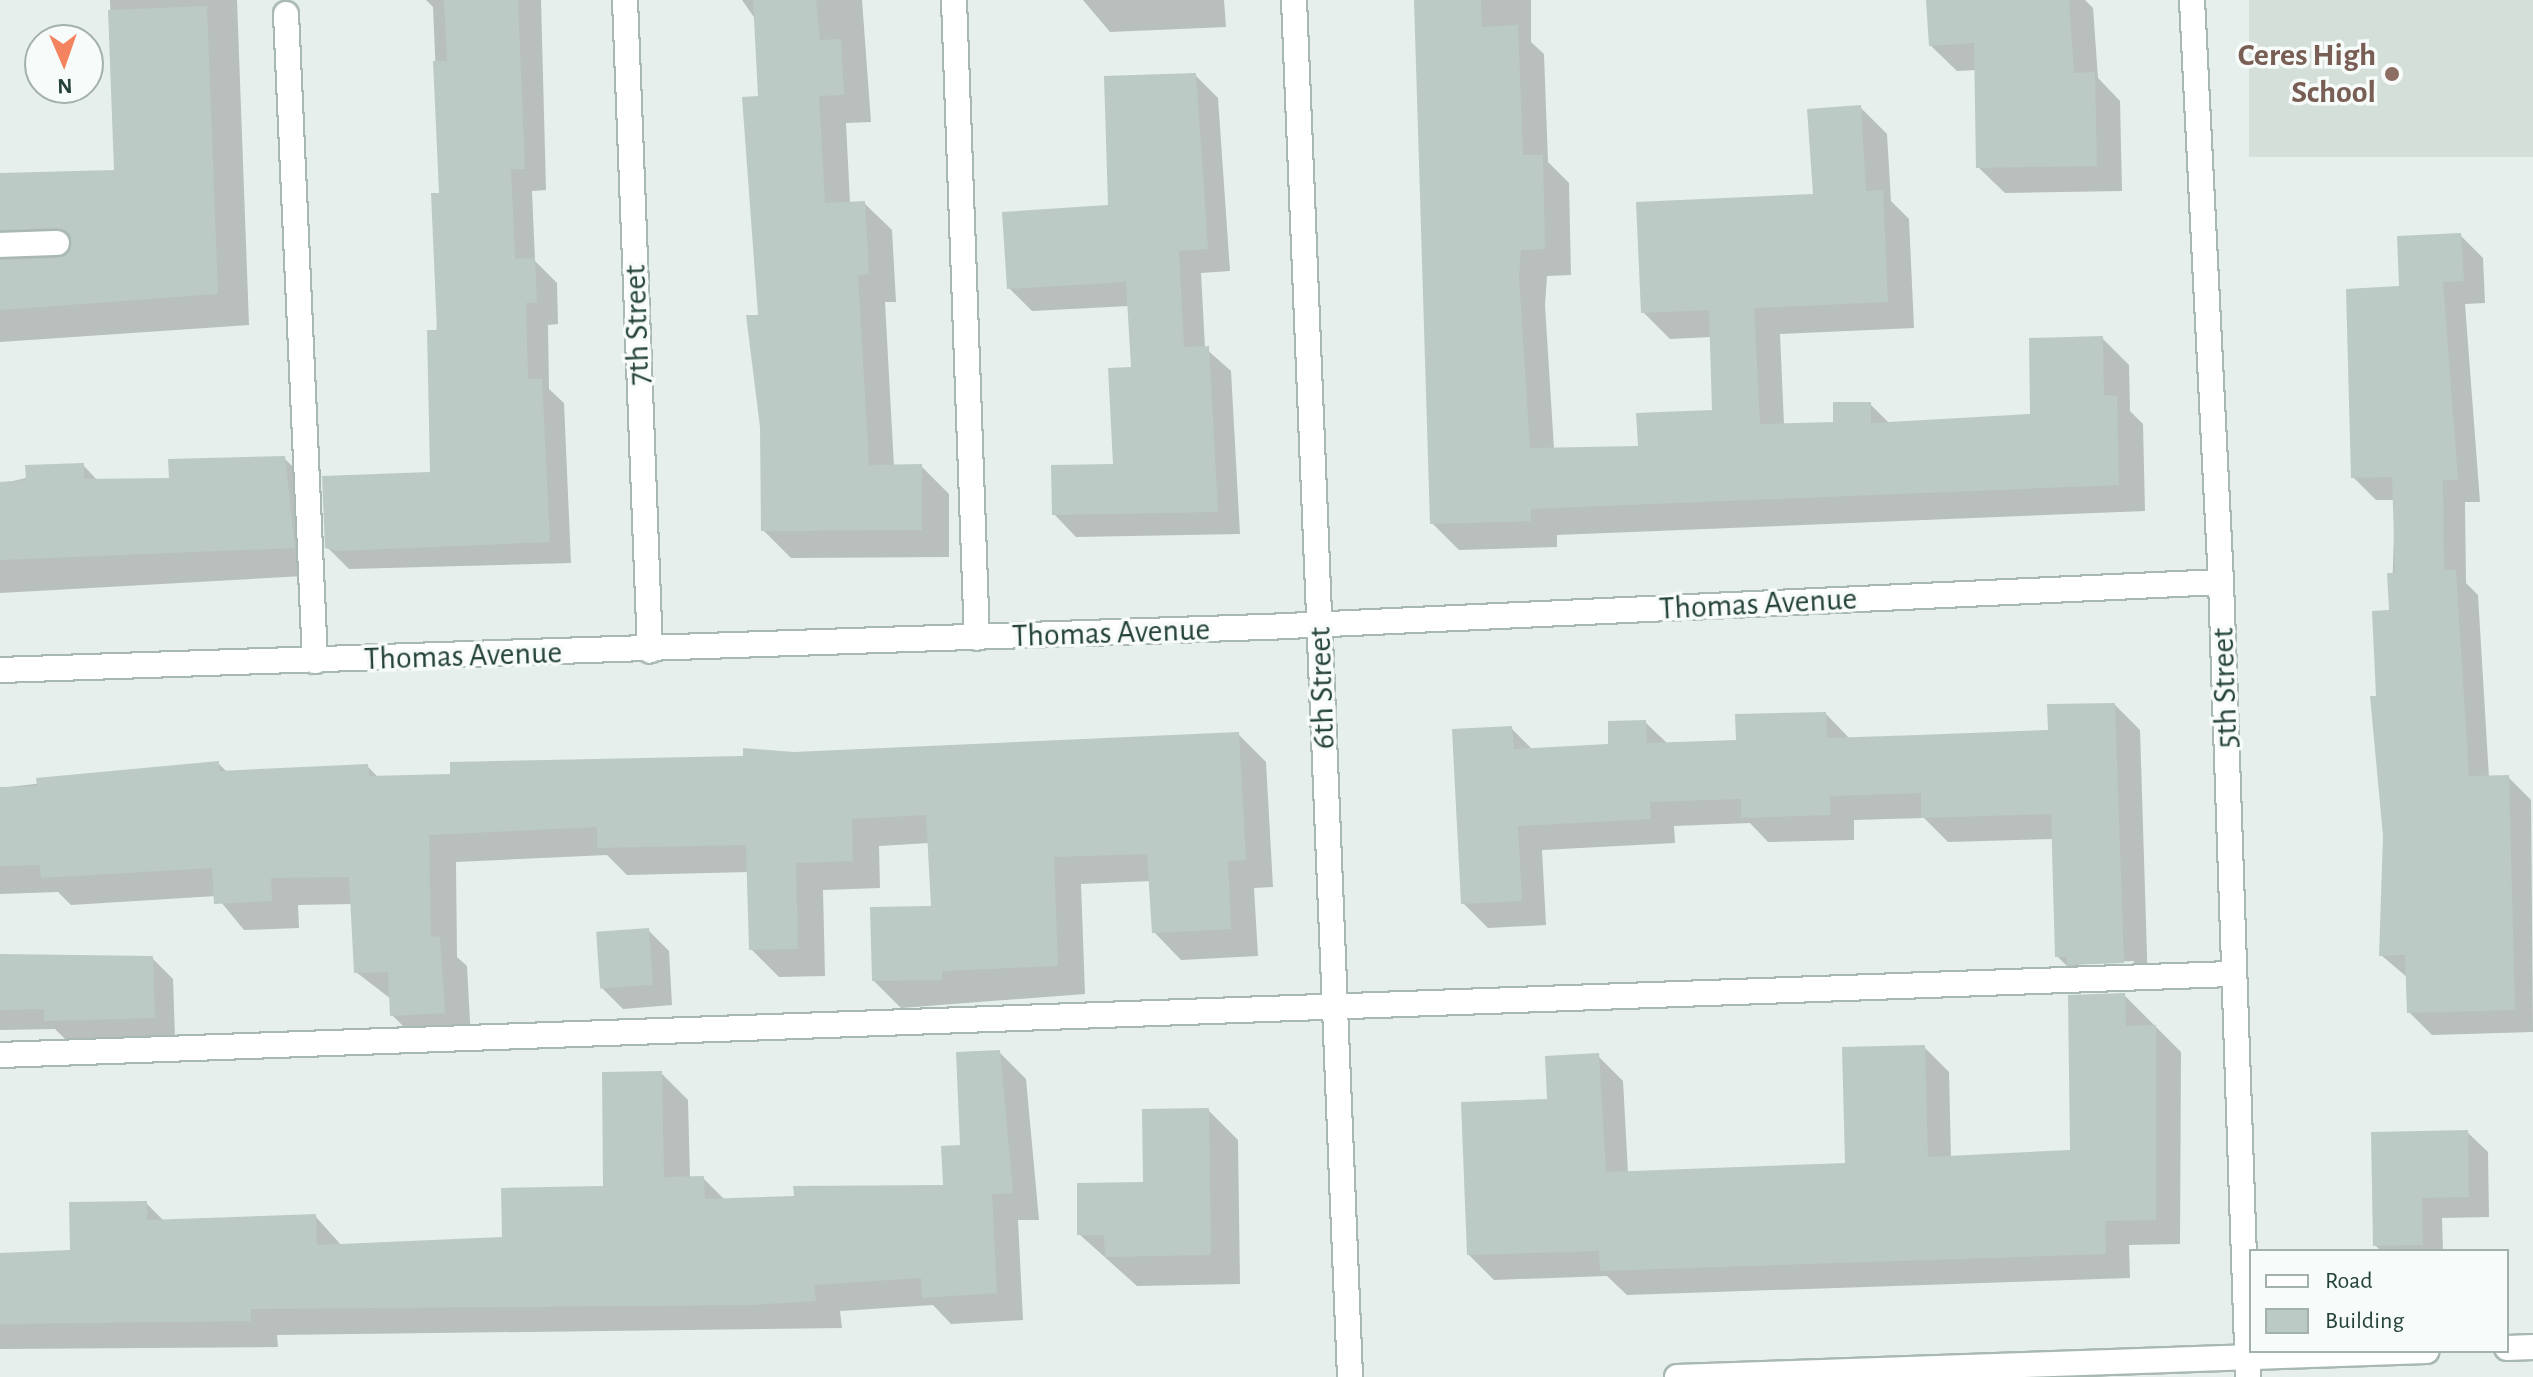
<!DOCTYPE html>
<html>
<head>
<meta charset="utf-8">
<style>
	body { margin:0 }
	#map { position:relative; width:2533px; height:1377px; overflow:hidden; background:#e6efeb; font-family:"Alegreya Sans",sans-serif }
	div>[style] { position:absolute }
	[style*='--x'] { left:calc(var(--x)*1px); top:calc(var(--y)*1px); width:calc(var(--w)*1px); rotate:calc(var(--a)*1deg) }
	.built>* { inset:0; background:#d4dfda; transform-origin:0 0 }
	.shadow>* { inset:0; background:#0003 }
	.building>* { inset:0; background:#bbcac4; transform-origin:0 0 }
	.roads { filter:drop-shadow(2px 0 #a8b8b2) drop-shadow(-2px 0 #a8b8b2) drop-shadow(0 2px #a8b8b2) drop-shadow(0 -2px #a8b8b2) }
	.minor>* { height:24px; margin:-12px; padding:0 12px; transform-origin:12px; border-radius:12px; background:#fff }
	.dots>* { width:22px; height:22px; translate:-50% -50%; box-sizing:border-box; border:4px solid #f7fbf9; border-radius:50% }
	span { translate:-50% -50%; white-space:nowrap; text-align:center; line-height:1.15; -webkit-text-stroke:7px #f7fbf9; paint-order:stroke }
	.education-label { font-size:32px; color:#785e54; font-weight:700 }
	.right { translate:-100% -50%; text-align:right }
	.street-label { font-size:32px; color:#24423a }
	.legend { position:absolute; left:2249px; top:1249px; width:260px; height:104px; box-sizing:border-box; background:#f7fbf9; border:2px solid #a3b1ad; margin:0; padding:10px 14px; list-style:none; font-size:24px; color:#24423a }
	.legend li { display:flex; align-items:center; gap:16px; height:40px }
	.legend b { width:40px; border:2px solid #a3b1ad }
	.north { position:absolute; left:24px; top:24px; width:80px; height:80px; box-sizing:border-box; background:#f7fbf9; border:2px solid #a3b1ad; border-radius:50%; rotate:178deg; font-size:22px; font-weight:700; line-height:32px; text-align:center; color:#24423a }
	.north::after { content:''; display:block; margin:auto; width:28px; height:36px; background:#f4845f; clip-path:polygon(50% 0,100% 100%,50% 72%,0 100%) }
</style>
</head>
<body>
<div id="map">
	<div class="built">
		<i style="left:2249px;top:0;width:284px;height:157px"></i>
	</div>
	<div class="shadow">
		<i style="clip-path:polygon(110px 0,237px 0,249px 325px,0 342px,0 175px,116px 172px)"></i>
		<i style="clip-path:polygon(426px 0,541px 0,546px 190px,532px 191px,535px 261px,557px 283px,558px 324px,548px 325px,549px 389px,564px 403px,571px 563px,349px 569px,327px 547px,432px 474px,441px 195px,433px 7px)"></i>
		<i style="clip-path:polygon(742px 0,862px 0,871px 122px,846px 123px,850px 203px,864px 203px,892px 230px,896px 302px,885px 302px,894px 467px,921px 466px,949px 494px,949px 557px,791px 558px,763px 530px,760px 98px,756px 20px)"></i>
		<i style="clip-path:polygon(1083px 0,1224px 0,1226px 27px,1110px 32px)"></i>
		<i style="clip-path:polygon(1417px 0,1531px 0,1531px 42px,1544px 54px,1548px 162px,1569px 183px,1571px 275px,1547px 276px,1545px 305px,1554px 449px,1640px 448px,1714px 412px,1711px 337px,1670px 339px,1643px 312px,1815px 196px,1860px 107px,1887px 134px,1891px 201px,1909px 219px,1914px 328px,1780px 334px,1784px 425px,1835px 424px,1870px 404px,1890px 424px,2032px 416px,2102px 338px,2129px 365px,2130px 411px,2143px 424px,2145px 511px,1557px 535px,1557px 547px,1459px 550px,1432px 523px)"></i>
		<i style="clip-path:polygon(1928px 0,2085px 0,2093px 8px,2098px 78px,2120px 101px,2122px 191px,2005px 193px,1978px 167px,1976px 70px,1957px 71px,1930px 45px)"></i>
		<i style="clip-path:polygon(1195px 75px,1218px 98px,1230px 271px,1201px 273px,1205px 348px,1231px 371px,1240px 534px,1076px 537px,1054px 514px,1115px 466px,1133px 369px,1129px 306px,1032px 311px,1009px 288px,1111px 206px)"></i>
		<i style="clip-path:polygon(2460px 235px,2483px 258px,2485px 303px,2465px 304px,2480px 502px,2465px 502px,2466px 583px,2478px 595px,2489px 778px,2508px 777px,2531px 800px,2533px 1032px,2432px 1035px,2409px 1012px,2408px 978px,2381px 955px,2395px 500px,2376px 500px,2353px 477px,2401px 288px)"></i>
		<i style="clip-path:polygon(284px 458px,312px 486px,321px 575px,0 593px,0 484px,83px 465px,98px 481px,171px 480px)"></i>
		<i style="clip-path:polygon(evenodd,2115px 705px,2140px 730px,2148px 987px,2082px 981px,2057px 956px,2053px 839px,1948px 842px,1924px 818px,1854px 820px,1854px 840px,1768px 842px,1750px 823px,1674px 826px,1675px 843px,1542px 850px,1546px 925px,1488px 928px,1463px 903px,1511px 728px,1533px 750px,1611px 746px,1645px 722px,1668px 744px,1738px 742px,1826px 714px,1850px 739px,2050px 732px,2115px 705px,2134px 961px,2134px 965px,2079px 967px,2079px 963px,2134px 961px)"></i>
		<i style="clip-path:polygon(1238px 734px,1266px 762px,1273px 887px,1254px 888px,1258px 956px,1181px 960px,1154px 932px,1151px 881px,1081px 884px,1085px 994px,901px 1008px,873px 980px,933px 908px,929px 843px,879px 846px,880px 888px,823px 890px,825px 976px,779px 977px,751px 949px,749px 872px,627px 875px,607px 855px,456px 862px,457px 957px,467px 966px,471px 1040px,420px 1043px,392px 1015px,391px 999px,356px 972px,352px 904px,298px 905px,299px 928px,244px 930px,216px 896px,71px 905px,58px 892px,0 894px,0 788px,218px 763px,228px 773px,367px 766px,379px 778px,452px 776px)"></i>
		<i style="clip-path:polygon(648px 930px,669px 951px,672px 1005px,623px 1009px,602px 988px)"></i>
		<i style="clip-path:polygon(0 957px,152px 958px,173px 979px,175px 1038px,67px 1041px,55px 1029px,0 1030px)"></i>
		<i style="clip-path:polygon(2124px 995px,2181px 1052px,2180px 1244px,2129px 1245px,2130px 1278px,1627px 1295px,1607px 1276px,1494px 1280px,1469px 1255px,1549px 1101px,1598px 1056px,1623px 1081px,1628px 1173px,1847px 1164px,1924px 1047px,1949px 1072px,1951px 1158px,2073px 1152px)"></i>
		<i style="clip-path:polygon(999px 1052px,1026px 1079px,1039px 1220px,1018px 1220px,1023px 1320px,951px 1324px,933px 1305px,840px 1311px,842px 1328px,277px 1335px,278px 1347px,0 1349px,0 1255px,72px 1252px,146px 1203px,164px 1221px,315px 1216px,342px 1246px,504px 1239px,605px 1188px,661px 1073px,688px 1100px,690px 1179px,703px 1178px,726px 1201px,945px 1187px)"></i>
		<i style="clip-path:polygon(1208px 1110px,1238px 1140px,1240px 1284px,1137px 1286px,1079px 1234px,1145px 1184px)"></i>
		<i style="clip-path:polygon(2467px 1132px,2488px 1152px,2489px 1217px,2442px 1218px,2443px 1251px,2381px 1251px,2375px 1245px)"></i>
	</div>
	<div class="building">
		<i style="clip-path:polygon(444px 0,518px 0,525px 169px,511px 169px,515px 259px,535px 258px,537px 303px,526px 303px,528px 379px,542px 379px,550px 542px,337px 551px,325px 548px,322px 476px,430px 472px,427px 330px,437px 330px,431px 193px,439px 193px,433px 61px,447px 61px)"></i>
		<i style="clip-path:polygon(753px 0,816px 0,820px 40px,841px 39px,844px 95px,819px 96px,825px 203px,865px 201px,869px 274px,858px 275px,869px 465px,922px 464px,922px 530px,761px 531px,760px 427px,746px 315px,758px 315px,742px 97px,758px 96px)"></i>
		<i style="clip-path:polygon(1414px 0,1481px 0,1482px 27px,1518px 25px,1523px 155px,1543px 155px,1545px 249px,1521px 250px,1519px 277px,1530px 448px,1638px 446px,1636px 413px,1712px 410px,1709px 310px,1641px 313px,1636px 202px,1813px 194px,1807px 109px,1861px 105px,1866px 191px,1883px 190px,1888px 302px,1754px 308px,1760px 424px,1833px 422px,1833px 402px,1871px 402px,1871px 423px,2030px 414px,2029px 338px,2103px 336px,2104px 395px,2117px 396px,2119px 485px,1531px 509px,1531px 521px,1430px 524px)"></i>
		<i style="clip-path:polygon(1926px 0,2069px 0,2074px 73px,2095px 72px,2097px 166px,1976px 168px,1974px 43px,1929px 46px)"></i>
		<i style="clip-path:polygon(207px 6px,218px 294px,0 310px,0 260px,58px 258px,72px 243px,57px 228px,0 230px,0 173px,114px 170px,108px 10px)"></i>
		<i style="clip-path:polygon(1196px 73px,1208px 249px,1179px 251px,1184px 347px,1209px 346px,1218px 512px,1052px 515px,1051px 465px,1113px 464px,1108px 368px,1131px 367px,1126px 282px,1007px 289px,1002px 212px,1108px 205px,1104px 76px)"></i>
		<i style="clip-path:polygon(2461px 233px,2464px 281px,2443px 282px,2458px 480px,2443px 480px,2444px 570px,2456px 570px,2469px 776px,2509px 775px,2515px 1010px,2407px 1013px,2405px 955px,2379px 956px,2383px 836px,2370px 696px,2376px 696px,2372px 611px,2389px 610px,2387px 573px,2395px 573px,2392px 477px,2351px 478px,2346px 289px,2399px 286px,2397px 236px)"></i>
		<i style="clip-path:polygon(285px 456px,295px 548px,0 560px,0 482px,26px 480px,25px 465px,84px 463px,84px 479px,169px 478px,168px 459px)"></i>
		<i style="clip-path:polygon(2115px 703px,2124px 963px,2067px 965px,2067px 957px,2055px 957px,2051px 814px,1921px 818px,1921px 793px,1830px 796px,1830px 815px,1741px 818px,1741px 799px,1650px 802px,1651px 819px,1518px 826px,1522px 901px,1461px 904px,1452px 729px,1512px 726px,1514px 749px,1608px 744px,1608px 721px,1646px 720px,1647px 743px,1736px 740px,1735px 714px,1826px 712px,1827px 738px,1919px 735px,2048px 730px,2047px 704px)"></i>
		<i style="clip-path:polygon(1239px 732px,1246px 860px,1228px 861px,1231px 929px,1152px 933px,1147px 854px,1054px 857px,1058px 966px,942px 971px,942px 980px,872px 981px,870px 907px,931px 906px,926px 815px,852px 819px,853px 861px,796px 863px,798px 949px,749px 950px,746px 845px,597px 848px,597px 827px,429px 835px,431px 937px,440px 936px,445px 1013px,390px 1016px,388px 972px,354px 973px,349px 877px,271px 878px,272px 901px,214px 904px,212px 868px,41px 878px,40px 865px,0 866px,0 787px,37px 786px,36px 778px,219px 761px,219px 771px,368px 764px,369px 776px,450px 774px,450px 762px,743px 756px,743px 748px,794px 752px)"></i>
		<i style="left:649px;top:928px;width:57px;height:53px;rotate:86deg"></i>
		<i style="clip-path:polygon(0 954px,153px 956px,155px 1018px,44px 1021px,44px 1009px,0 1010px)"></i>
		<i style="clip-path:polygon(2125px 993px,2126px 1026px,2156px 1025px,2156px 1220px,2105px 1221px,2106px 1254px,1600px 1271px,1599px 1251px,1467px 1255px,1461px 1102px,1547px 1099px,1545px 1056px,1599px 1053px,1606px 1172px,1845px 1163px,1842px 1047px,1925px 1045px,1928px 1157px,2070px 1150px,2068px 995px)"></i>
		<i style="clip-path:polygon(1000px 1050px,1013px 1193px,992px 1194px,997px 1293px,922px 1298px,921px 1278px,814px 1285px,816px 1301px,750px 1305px,251px 1309px,251px 1321px,0 1324px,0 1253px,70px 1250px,69px 1202px,147px 1201px,147px 1220px,316px 1214px,317px 1245px,502px 1237px,501px 1188px,603px 1186px,602px 1072px,662px 1071px,664px 1177px,704px 1176px,705px 1199px,794px 1196px,793px 1186px,943px 1185px,941px 1146px,960px 1145px,956px 1052px)"></i>
		<i style="clip-path:polygon(1209px 1108px,1211px 1255px,1105px 1257px,1104px 1235px,1077px 1235px,1077px 1183px,1143px 1182px,1142px 1109px)"></i>
		<i style="clip-path:polygon(2468px 1130px,2469px 1197px,2422px 1198px,2423px 1245px,2373px 1246px,2371px 1132px)"></i>
	</div>
	<div class="roads">
		<div class="minor">
			<i style="--x:625;--y:0;--w:651;--a:87.8"></i>
			<i style="--x:954;--y:0;--w:638;--a:87.94"></i>
			<i style="--x:1294;--y:0;--w:1378;--a:87.67"></i>
			<i style="--x:2192;--y:0;--w:583;--a:87.15"></i>
			<i style="--x:2221;--y:582;--w:795;--a:88.05"></i>
			<i style="--x:286;--y:14;--w:648;--a:87.43"></i>
			<i style="--x:0;--y:245;--w:57;--a:-2"></i>
			<i style="--x:0;--y:670;--w:1267;--a:-1.95"></i>
			<i style="--x:1266;--y:627;--w:956;--a:-2.7"></i>
			<i style="--x:0;--y:1055;--w:2235;--a:-2.08"></i>
			<i style="--x:2507;--y:1348;--w:26;--a:-2"></i>
			<i style="--x:1677;--y:1377;--w:750;--a:-1.99"></i>
		</div>
	</div>
	<div class="dots">
		<i style="left:2392px;top:74px;background:#8d6e63"></i>
	</div>
	<div class="education-label">
		<span class="right" style="left:2376px;top:74px">Ceres High<br>School</span>
	</div>
	<div class="street-label">
		<span style="left:637px;top:325px;rotate:-92deg">7th Street</span>
		<span style="left:1758px;top:604px;rotate:-3deg">Thomas Avenue</span>
		<span style="left:1111px;top:633px;rotate:-2deg">Thomas Avenue</span>
		<span style="left:463px;top:656px;rotate:-2deg">Thomas Avenue</span>
		<span style="left:1322px;top:688px;rotate:-92deg">6th Street</span>
		<span style="left:2225px;top:688px;rotate:-92deg">5th Street</span>
	</div>
	<ul class="legend">
	<li><b style="height:10px;background:#fff"></b>Road</li>
	<li><b style="height:22px;background:#bbcac4"></b>Building</li>
	</ul>
	<div class="north">N</div>
</div>
</body>
</html>
